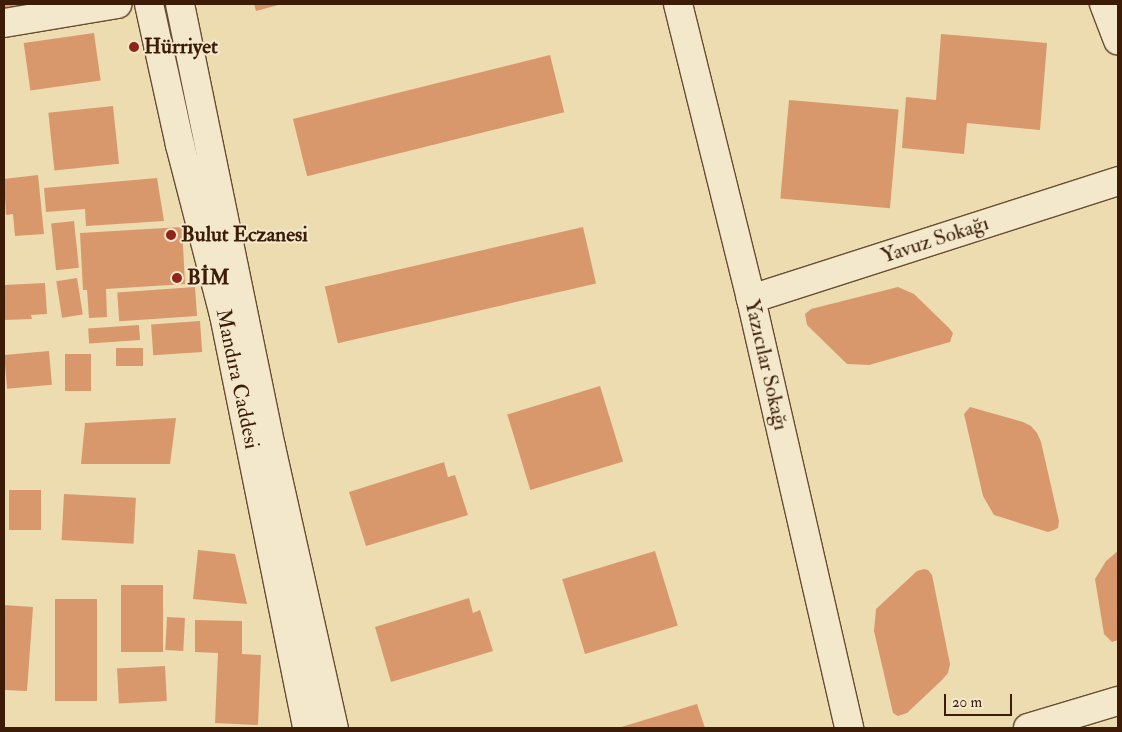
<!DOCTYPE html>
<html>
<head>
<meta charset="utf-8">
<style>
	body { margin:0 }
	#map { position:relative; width:1122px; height:732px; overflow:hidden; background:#ecdcb0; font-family:"IM FELL Double Pica",serif }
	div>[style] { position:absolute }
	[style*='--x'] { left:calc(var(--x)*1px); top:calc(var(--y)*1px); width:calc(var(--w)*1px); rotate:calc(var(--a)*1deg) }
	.building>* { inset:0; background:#d9986c; transform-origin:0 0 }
	.roads { filter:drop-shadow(1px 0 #684c31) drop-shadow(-1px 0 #684c31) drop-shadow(0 1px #684c31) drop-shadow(0 -1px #684c31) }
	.minor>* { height:28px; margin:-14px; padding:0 14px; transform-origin:14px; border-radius:14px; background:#f3e8cc }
	.secondary>* { height:28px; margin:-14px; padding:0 14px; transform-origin:14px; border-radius:14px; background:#f3e8cc }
	.dots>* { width:14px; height:14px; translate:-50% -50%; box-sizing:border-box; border:2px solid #f3e8cc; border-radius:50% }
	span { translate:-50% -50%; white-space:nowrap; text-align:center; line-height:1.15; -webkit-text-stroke:4px #f3e8cc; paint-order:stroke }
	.poi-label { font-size:21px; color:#3c1c07; font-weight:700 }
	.left { translate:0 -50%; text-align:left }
	.street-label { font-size:21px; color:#3c1c07 }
	.frame { position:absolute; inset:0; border:5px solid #3c1c07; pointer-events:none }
	.scale { position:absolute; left:944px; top:694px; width:68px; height:22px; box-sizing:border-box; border:2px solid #3c1c07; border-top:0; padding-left:6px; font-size:15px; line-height:18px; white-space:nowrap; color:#3c1c07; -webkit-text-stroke:4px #f3e8cc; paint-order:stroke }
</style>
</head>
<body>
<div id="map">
	<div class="building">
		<i style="clip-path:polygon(4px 4px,24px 4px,26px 14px,4px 17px)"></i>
		<i style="clip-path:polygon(254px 4px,282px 4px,256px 11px)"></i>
		<i style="left:94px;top:33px;width:48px;height:71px;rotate:82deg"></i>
		<i style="clip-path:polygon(941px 34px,1047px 43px,1040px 130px,967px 123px,964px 154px,902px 148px,906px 97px,936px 100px)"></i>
		<i style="left:550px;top:55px;width:59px;height:265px;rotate:76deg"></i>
		<i style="left:789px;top:100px;width:110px;height:99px;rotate:5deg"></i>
		<i style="left:113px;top:106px;width:58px;height:65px;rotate:84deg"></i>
		<i style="clip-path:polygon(38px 175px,44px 234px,15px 236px,13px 214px,6px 215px,4px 179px)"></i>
		<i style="clip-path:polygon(157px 178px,164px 221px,86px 226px,85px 209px,46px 212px,44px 188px)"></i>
		<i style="left:74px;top:221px;width:47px;height:23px;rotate:84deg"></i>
		<i style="clip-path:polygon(182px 227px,185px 284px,106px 289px,107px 317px,89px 318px,87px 290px,83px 290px,80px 233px)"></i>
		<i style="left:583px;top:227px;width:58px;height:265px;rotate:77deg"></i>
		<i style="left:77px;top:278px;width:37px;height:21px;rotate:81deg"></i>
		<i style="clip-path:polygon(45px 283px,47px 314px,31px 315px,32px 319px,4px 320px,4px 285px)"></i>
		<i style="left:195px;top:287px;width:29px;height:78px;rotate:86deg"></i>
		<i style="clip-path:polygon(898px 287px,914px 294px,949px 328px,953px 333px,950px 342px,869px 365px,847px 364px,807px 325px,805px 314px,811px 309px)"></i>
		<i style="left:200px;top:321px;width:31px;height:49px;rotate:86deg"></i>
		<i style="left:139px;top:325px;width:15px;height:51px;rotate:86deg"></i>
		<i style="left:143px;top:348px;width:18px;height:27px;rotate:90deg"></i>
		<i style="left:49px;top:351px;width:34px;height:45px;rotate:85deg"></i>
		<i style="left:65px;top:354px;width:26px;height:37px"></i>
		<i style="left:600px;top:386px;width:79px;height:97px;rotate:73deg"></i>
		<i style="clip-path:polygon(970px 407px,1023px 422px,1031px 426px,1037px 433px,1041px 442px,1059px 521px,1058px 528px,1054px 530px,1048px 532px,994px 515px,983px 496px,964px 414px)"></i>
		<i style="clip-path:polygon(176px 418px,170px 464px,81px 464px,85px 423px)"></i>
		<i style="clip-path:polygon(444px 462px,448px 477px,455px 475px,468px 515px,366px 546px,349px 492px)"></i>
		<i style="left:9px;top:490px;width:32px;height:40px"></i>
		<i style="left:64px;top:494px;width:72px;height:46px;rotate:3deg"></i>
		<i style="clip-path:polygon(198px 550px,235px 554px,247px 604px,193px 599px)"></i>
		<i style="left:655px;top:551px;width:78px;height:97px;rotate:73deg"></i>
		<i style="clip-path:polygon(1118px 551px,1118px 640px,1112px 642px,1104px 634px,1095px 579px,1106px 561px)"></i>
		<i style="clip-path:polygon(924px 569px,928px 570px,932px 575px,950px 664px,948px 673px,942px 680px,907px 713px,898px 716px,893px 713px,874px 631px,876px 609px,917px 571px)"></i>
		<i style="left:121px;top:585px;width:42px;height:67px"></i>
		<i style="clip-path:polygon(469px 598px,473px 613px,480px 610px,493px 651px,391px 682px,375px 627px)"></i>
		<i style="left:55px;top:599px;width:42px;height:102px"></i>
		<i style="clip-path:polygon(4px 605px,33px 607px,27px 691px,4px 690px)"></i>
		<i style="left:167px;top:617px;width:18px;height:33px;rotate:3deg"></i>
		<i style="clip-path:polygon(195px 620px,242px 621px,242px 654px,261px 655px,258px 725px,215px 723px,218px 653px,195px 652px)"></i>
		<i style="left:165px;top:666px;width:35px;height:48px;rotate:87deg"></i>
		<i style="clip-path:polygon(697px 704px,705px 728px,618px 728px)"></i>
	</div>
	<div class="roads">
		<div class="minor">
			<i style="--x:678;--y:4;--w:304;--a:76.1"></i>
			<i style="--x:751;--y:299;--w:440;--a:77.1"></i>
			<i style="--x:1104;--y:4;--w:39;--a:69"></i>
			<i style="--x:4;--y:23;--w:115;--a:-9.5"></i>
			<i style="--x:751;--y:299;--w:386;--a:-17.8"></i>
			<i style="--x:1028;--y:728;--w:94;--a:-16.7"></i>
		</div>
		<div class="secondary">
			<i style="--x:149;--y:4;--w:144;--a:77.6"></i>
			<i style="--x:180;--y:145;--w:176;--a:75.5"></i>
			<i style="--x:224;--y:315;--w:421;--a:78.6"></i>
			<i style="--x:180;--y:4;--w:452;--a:78.4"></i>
			<i style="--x:271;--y:447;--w:288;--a:77.4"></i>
		</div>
	</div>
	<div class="dots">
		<i style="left:134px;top:47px;background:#8f2418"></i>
		<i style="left:171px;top:235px;background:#8f2418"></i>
		<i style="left:177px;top:278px;background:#8f2418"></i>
	</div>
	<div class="poi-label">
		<span class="left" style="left:144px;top:47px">Hürriyet</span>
		<span class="left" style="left:181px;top:235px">Bulut Eczanesi</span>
		<span class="left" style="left:187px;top:278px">BİM</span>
	</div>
	<div class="street-label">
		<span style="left:935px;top:240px;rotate:-18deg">Yavuz Sokağı</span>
		<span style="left:766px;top:365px;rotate:77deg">Yazıcılar Sokağı</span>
		<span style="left:237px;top:379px;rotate:78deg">Mandıra Caddesi</span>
	</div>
	<div class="frame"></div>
	<div class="scale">20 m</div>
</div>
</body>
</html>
